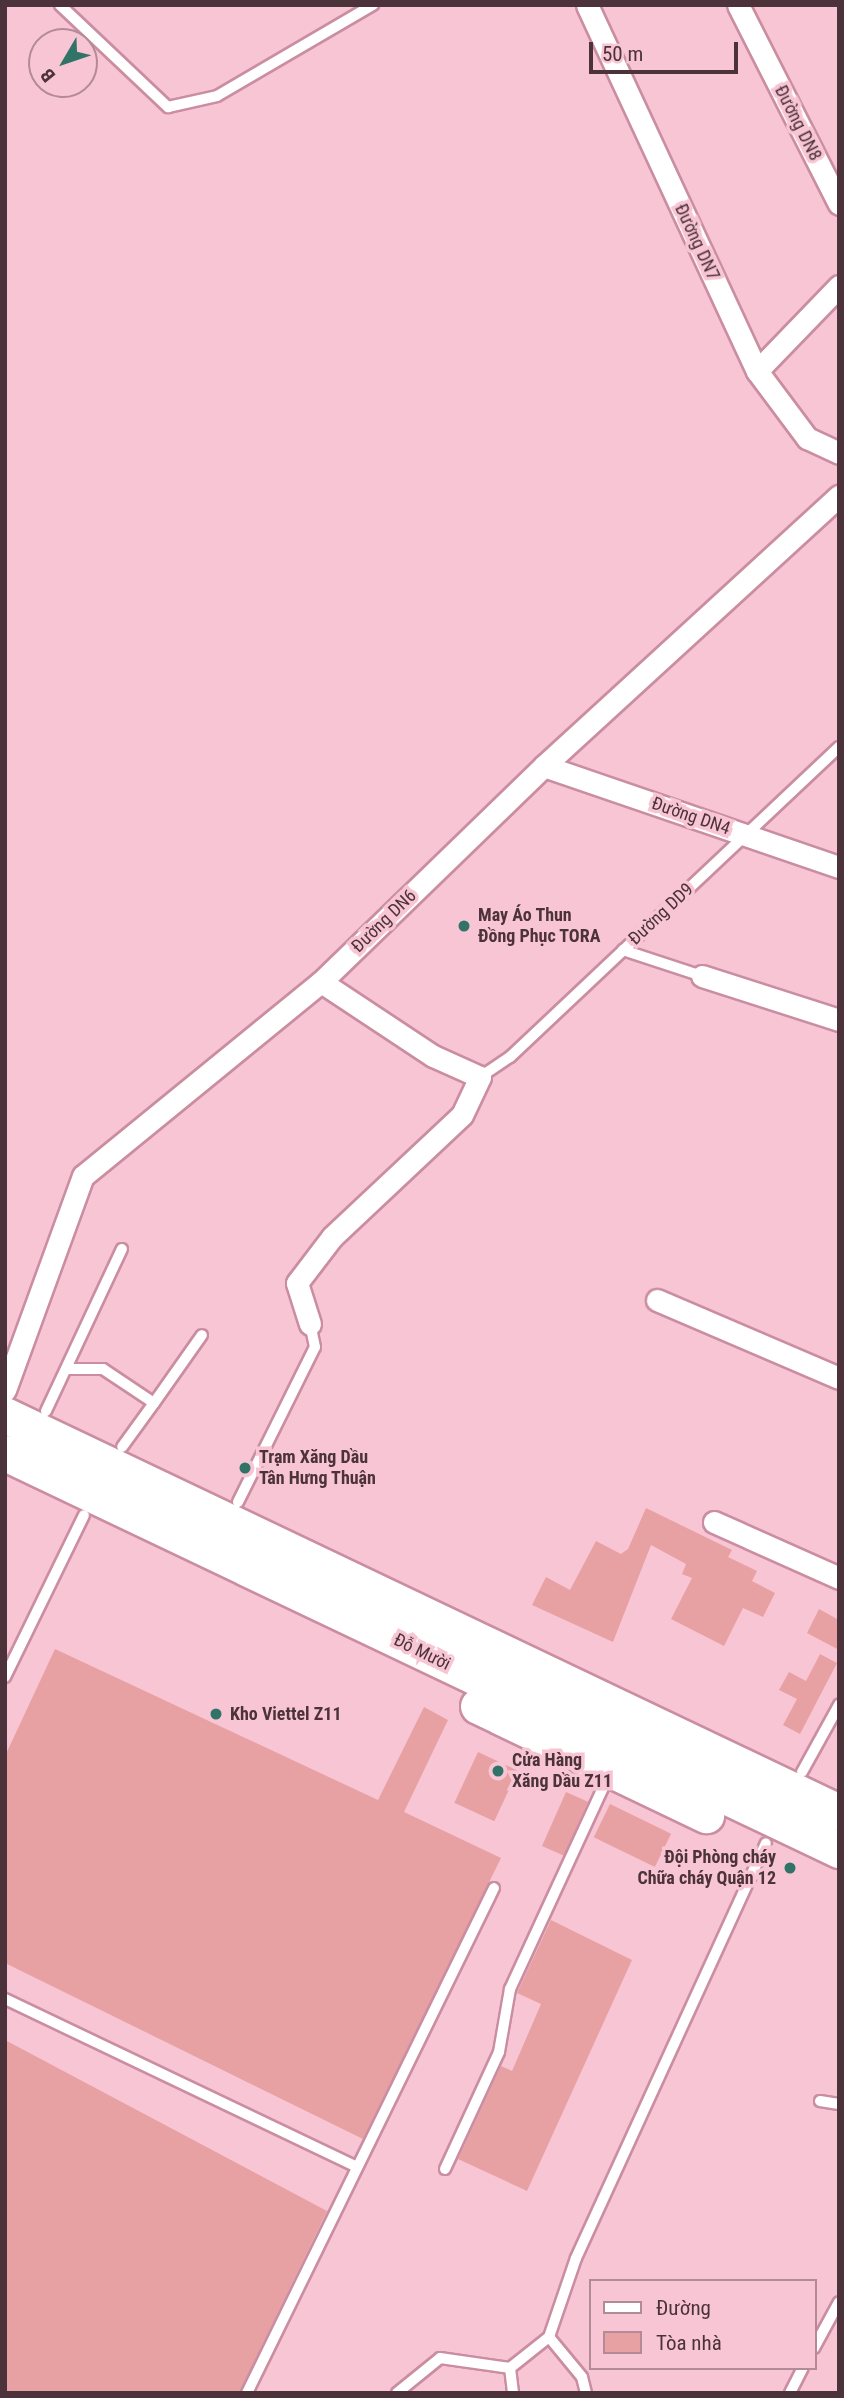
<!DOCTYPE html>
<html>
<head>
<meta charset="utf-8">
<style>
	body { margin:0 }
	#map { position:relative; width:844px; height:2398px; overflow:hidden; background:#f8c5d5; font-family:"Roboto Condensed",sans-serif }
	div>[style] { position:absolute }
	[style*='--x'] { left:calc(var(--x)*1px); top:calc(var(--y)*1px); width:calc(var(--w)*1px); rotate:calc(var(--a)*1deg) }
	.building>* { inset:0; background:#e8a1a2; transform-origin:0 0 }
	.roads { filter:drop-shadow(2px 0 #ca8da1) drop-shadow(-2px 0 #ca8da1) drop-shadow(0 2px #ca8da1) drop-shadow(0 -2px #ca8da1) }
	.service>* { height:10px; margin:-5px; padding:0 5px; transform-origin:5px; border-radius:5px; background:#fff }
	.minor>* { height:21px; margin:-10.5px; padding:0 10.5px; transform-origin:10.5px; border-radius:10.5px; background:#fff }
	.trunk>* { height:35px; margin:-17.5px; padding:0 17.5px; transform-origin:17.5px; border-radius:17.5px; background:#fff }
	.dots>* { width:19px; height:19px; translate:-50% -50%; box-sizing:border-box; border:4px solid #f8c5d5; border-radius:50% }
	span { translate:-50% -50%; white-space:nowrap; text-align:center; line-height:1.15; -webkit-text-stroke:7px #f8c5d5; paint-order:stroke }
	.street-label { font-size:18px; color:#4c323b }
	.poi-label { font-size:18px; color:#4c323b; font-weight:700 }
	.left { translate:0 -50%; text-align:left }
	.right { translate:-100% -50%; text-align:right }
	.frame { position:absolute; inset:0; border:7px solid #4c323b; pointer-events:none }
	.legend { position:absolute; left:589px; top:2279px; width:228px; height:91px; box-sizing:border-box; background:#f8c5d5; border:2px solid #b38a97; margin:0; padding:9px 12px; list-style:none; font-size:21px; color:#4c323b }
	.legend li { display:flex; align-items:center; gap:14px; height:35px }
	.legend b { width:35px; border:2px solid #b38a97 }
	.north { position:absolute; left:28px; top:28px; width:70px; height:70px; box-sizing:border-box; background:#f8c5d5; border:2px solid #b38a97; border-radius:50%; rotate:231deg; font-size:19px; font-weight:700; line-height:28px; text-align:center; color:#4c323b }
	.north::after { content:''; display:block; margin:auto; width:24px; height:32px; background:#317467; clip-path:polygon(50% 0,100% 100%,50% 72%,0 100%) }
	.scale { position:absolute; left:589px; top:42px; width:149px; height:32px; box-sizing:border-box; border:4px solid #4c323b; border-top:0; padding-left:9px; font-size:21px; line-height:24px; white-space:nowrap; color:#4c323b; -webkit-text-stroke:5px #f8c5d5; paint-order:stroke }
</style>
</head>
<body>
<div id="map">
	<div class="building">
		<i style="clip-path:polygon(646px 1508px,732px 1550px,728px 1557px,757px 1571px,752px 1581px,775px 1593px,763px 1617px,743px 1608px,724px 1646px,671px 1619px,692px 1578px,682px 1574px,686px 1564px,651px 1545px,613px 1642px,532px 1605px,546px 1577px,570px 1590px,596px 1541px,621px 1554px,628px 1549px)"></i>
		<i style="clip-path:polygon(819px 1609px,839px 1620px,839px 1650px,807px 1633px)"></i>
		<i style="clip-path:polygon(55px 1649px,378px 1800px,424px 1707px,448px 1720px,404px 1812px,501px 1858px,363px 2139px,5px 1963px,5px 1756px)"></i>
		<i style="clip-path:polygon(820px 1654px,837px 1663px,800px 1734px,783px 1725px,797px 1699px,779px 1690px,789px 1672px,806px 1681px)"></i>
		<i style="left:478px;top:1752px;width:44px;height:56px;rotate:25deg"></i>
		<i style="left:566px;top:1792px;width:24px;height:59px;rotate:24deg"></i>
		<i style="left:610px;top:1804px;width:68px;height:37px;rotate:26deg"></i>
		<i style="clip-path:polygon(551px 1920px,632px 1960px,527px 2191px,458px 2159px,501px 2066px,512px 2071px,541px 2004px,517px 1993px)"></i>
		<i style="clip-path:polygon(5px 2040px,327px 2211px,239px 2393px,5px 2393px)"></i>
	</div>
	<div class="roads">
		<div class="service">
			<i style="--x:60;--y:5;--w:149;--a:43.4"></i>
			<i style="--x:168;--y:107;--w:50;--a:-12.7"></i>
			<i style="--x:217;--y:96;--w:181;--a:-30.3"></i>
			<i style="--x:623;--y:950;--w:83;--a:18.2"></i>
			<i style="--x:480;--y:1077;--w:36;--a:-34"></i>
			<i style="--x:510;--y:1057;--w:452;--a:-43.3"></i>
			<i style="--x:69;--y:1369;--w:34;--a:0"></i>
			<i style="--x:103;--y:1369;--w:61;--a:33.7"></i>
			<i style="--x:154;--y:1403;--w:54;--a:126"></i>
			<i style="--x:154;--y:1403;--w:83;--a:-54.8"></i>
			<i style="--x:46;--y:1411;--w:179;--a:-64.9"></i>
			<i style="--x:238;--y:1502;--w:173;--a:-63.6"></i>
			<i style="--x:315;--y:1347;--w:24;--a:-102"></i>
			<i style="--x:5;--y:1677;--w:180;--a:-64"></i>
			<i style="--x:802;--y:1772;--w:77;--a:-61.1"></i>
			<i style="--x:5;--y:1999;--w:388;--a:25.5"></i>
			<i style="--x:820;--y:2101;--w:19;--a:9"></i>
			<i style="--x:445;--y:2169;--w:129;--a:-65.2"></i>
			<i style="--x:499;--y:2052;--w:64;--a:-80.1"></i>
			<i style="--x:510;--y:1989;--w:238;--a:-65.2"></i>
			<i style="--x:814;--y:2348;--w:52;--a:-61.5"></i>
			<i style="--x:510;--y:2368;--w:25;--a:83"></i>
			<i style="--x:247;--y:2393;--w:562;--a:-63.94"></i>
			<i style="--x:397;--y:2393;--w:55;--a:-39.1"></i>
			<i style="--x:440;--y:2358;--w:71;--a:8.1"></i>
			<i style="--x:510;--y:2368;--w:50;--a:-38.5"></i>
			<i style="--x:586;--y:2393;--w:16;--a:-104"></i>
			<i style="--x:582;--y:2377;--w:52;--a:-129.5"></i>
			<i style="--x:549;--y:2337;--w:83;--a:-71.1"></i>
			<i style="--x:576;--y:2258;--w:456;--a:-65.4"></i>
			<i style="--x:790;--y:2393;--w:28;--a:-63"></i>
		</div>
		<div class="minor">
			<i style="--x:587;--y:5;--w:404;--a:65.1"></i>
			<i style="--x:757;--y:371;--w:84;--a:53.3"></i>
			<i style="--x:807;--y:438;--w:35;--a:25"></i>
			<i style="--x:738;--y:5;--w:223;--a:63.1"></i>
			<i style="--x:757;--y:371;--w:118;--a:-46"></i>
			<i style="--x:544;--y:766;--w:312;--a:18.9"></i>
			<i style="--x:702;--y:976;--w:144;--a:17.8"></i>
			<i style="--x:657;--y:1300;--w:198;--a:23.2"></i>
			<i style="--x:310;--y:1324;--w:43;--a:-107.6"></i>
			<i style="--x:297;--y:1283;--w:58;--a:-52.7"></i>
			<i style="--x:332;--y:1237;--w:178;--a:-43.2"></i>
			<i style="--x:462;--y:1115;--w:42;--a:-64.7"></i>
			<i style="--x:480;--y:1077;--w:51;--a:-155.9"></i>
			<i style="--x:433;--y:1056;--w:134;--a:-146.5"></i>
			<i style="--x:5;--y:1390;--w:228;--a:-70"></i>
			<i style="--x:83;--y:1176;--w:307;--a:-39.2"></i>
			<i style="--x:321;--y:982;--w:310;--a:-44.1"></i>
			<i style="--x:544;--y:766;--w:400;--a:-42.5"></i>
			<i style="--x:714;--y:1522;--w:137;--a:24.1"></i>
		</div>
		<div class="trunk">
			<i style="--x:5;--y:1415;--w:924;--a:25.46"></i>
			<i style="--x:5;--y:1453;--w:924;--a:25.46"></i>
			<i style="--x:478;--y:1706;--w:253;--a:25.6"></i>
		</div>
	</div>
	<div class="dots">
		<i style="left:464px;top:926px;background:#317467"></i>
		<i style="left:245px;top:1468px;background:#317467"></i>
		<i style="left:216px;top:1714px;background:#317467"></i>
		<i style="left:498px;top:1771px;background:#317467"></i>
		<i style="left:790px;top:1868px;background:#317467"></i>
	</div>
	<div class="street-label">
		<span style="left:798px;top:123px;rotate:63deg">Đường DN8</span>
		<span style="left:697px;top:242px;rotate:65deg">Đường DN7</span>
		<span style="left:691px;top:816px;rotate:19deg">Đường DN4</span>
		<span style="left:661px;top:914px;rotate:-43deg">Đường DD9</span>
		<span style="left:384px;top:921px;rotate:-44deg">Đường DN6</span>
		<span style="left:422px;top:1652px;rotate:26deg">Đỗ Mười</span>
	</div>
	<div class="poi-label">
		<span class="left" style="left:478px;top:926px">May Áo Thun<br>Đồng Phục TORA</span>
		<span class="left" style="left:259px;top:1468px">Trạm Xăng Dầu<br>Tân Hưng Thuận</span>
		<span class="left" style="left:230px;top:1714px">Kho Viettel Z11</span>
		<span class="left" style="left:512px;top:1771px">Cửa Hàng<br>Xăng Dầu Z11</span>
		<span class="right" style="left:776px;top:1868px">Đội Phòng cháy<br>Chữa cháy Quận 12</span>
	</div>
	<div class="frame"></div>
	<ul class="legend">
	<li><b style="height:9px;background:#fff"></b>Đường</li>
	<li><b style="height:19px;background:#e8a1a2"></b>Tòa nhà</li>
	</ul>
	<div class="north">B</div>
	<div class="scale">50 m</div>
</div>
</body>
</html>
